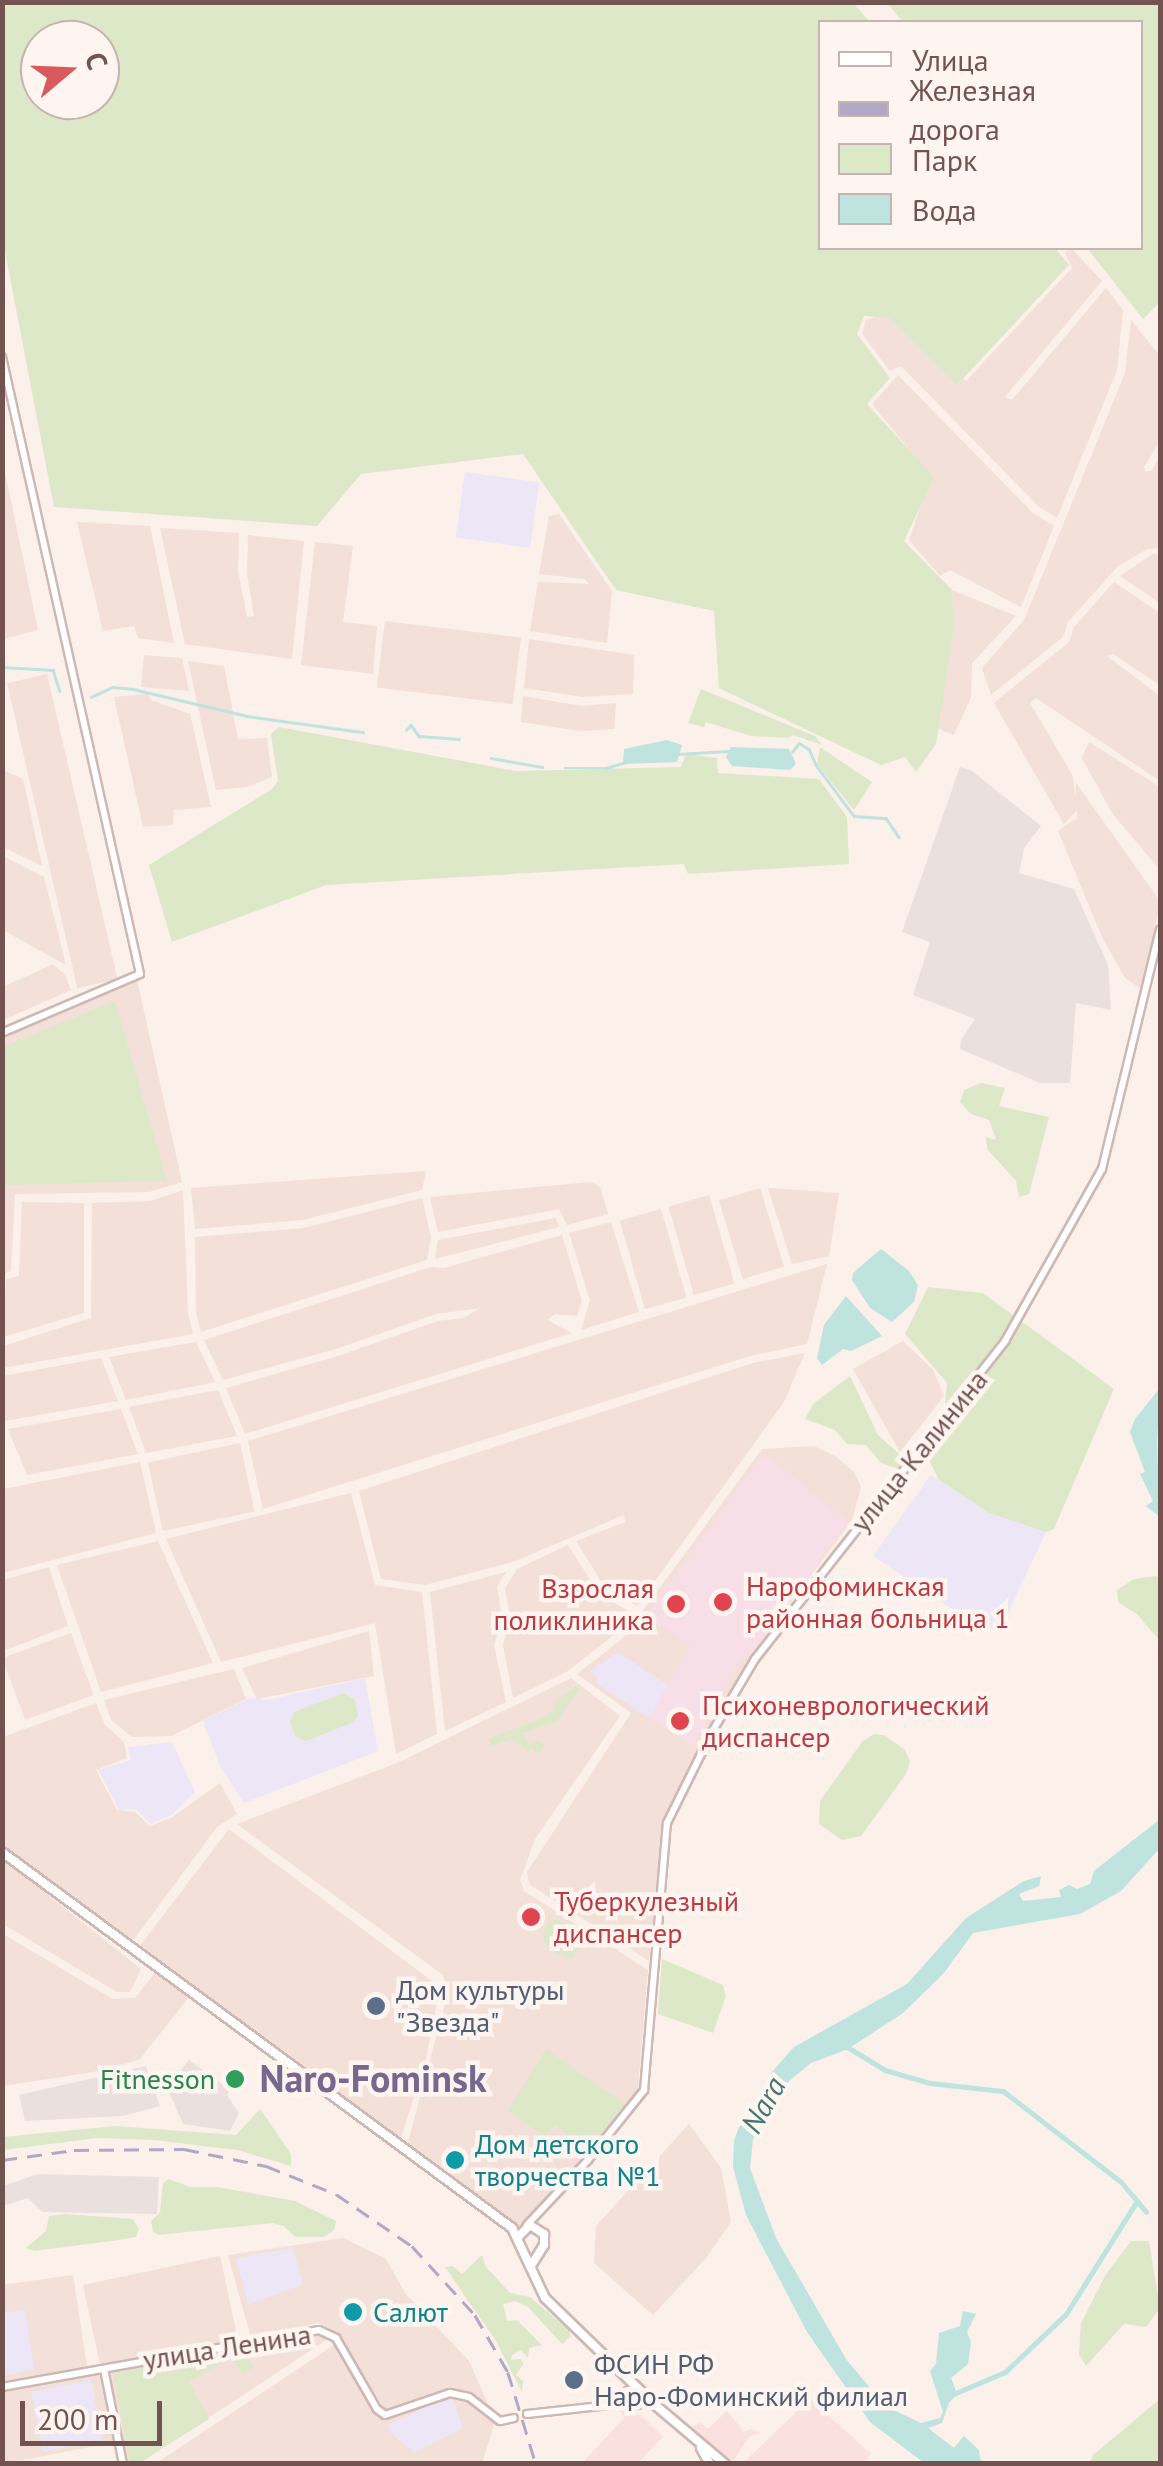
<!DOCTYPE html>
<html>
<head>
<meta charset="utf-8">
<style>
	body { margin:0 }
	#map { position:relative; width:1163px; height:2466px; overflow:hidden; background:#fbf0ea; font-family:"PT Sans",sans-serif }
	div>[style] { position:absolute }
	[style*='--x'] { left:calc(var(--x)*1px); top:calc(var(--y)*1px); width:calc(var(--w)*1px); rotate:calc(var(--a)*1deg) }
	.residential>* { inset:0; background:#f2e0d9; transform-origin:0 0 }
	.commercial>* { inset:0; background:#fae0df }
	.industrial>* { inset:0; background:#eae1df }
	.education>* { inset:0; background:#ede6f7; transform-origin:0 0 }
	.medical>* { inset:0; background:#f8dee7 }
	.green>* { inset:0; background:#dde8c9 }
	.water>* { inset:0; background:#bfe3df }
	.stream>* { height:2.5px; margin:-1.25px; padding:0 1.25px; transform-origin:1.25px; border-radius:1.25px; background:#bfe3df }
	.canal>* { height:5px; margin:-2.5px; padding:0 2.5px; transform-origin:2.5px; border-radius:2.5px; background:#bfe3df }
	.roads { filter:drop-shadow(2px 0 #ceb8b3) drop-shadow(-2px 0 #ceb8b3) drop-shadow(0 2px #ceb8b3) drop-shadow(0 -2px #ceb8b3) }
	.tertiary>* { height:6px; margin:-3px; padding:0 3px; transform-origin:3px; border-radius:3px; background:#fff }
	.secondary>* { height:8px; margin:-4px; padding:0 4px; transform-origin:4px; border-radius:4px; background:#fff }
	.rail>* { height:2.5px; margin-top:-1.25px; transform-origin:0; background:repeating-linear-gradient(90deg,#b0a8c4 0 15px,transparent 0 25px) }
	.dots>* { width:28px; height:28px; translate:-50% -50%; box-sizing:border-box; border:5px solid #fef5f0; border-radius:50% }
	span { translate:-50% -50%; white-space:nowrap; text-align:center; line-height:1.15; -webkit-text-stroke:9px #fef5f0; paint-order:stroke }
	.street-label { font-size:28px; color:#73534f }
	.health-label { font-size:28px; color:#be3a42 }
	.left { translate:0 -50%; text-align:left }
	.right { translate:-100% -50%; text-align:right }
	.service-label { font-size:28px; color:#4e5e75 }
	.leisure-label { font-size:28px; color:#27864d }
	.culture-label { font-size:28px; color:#0d838f }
	.water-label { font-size:30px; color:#447772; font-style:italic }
	.district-label { font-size:38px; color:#78678f; font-weight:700 }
	.frame { position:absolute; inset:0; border:5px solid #73534f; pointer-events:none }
	.legend { position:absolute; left:818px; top:20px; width:325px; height:230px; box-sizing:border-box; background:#fef5f0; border:2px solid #c6b4b0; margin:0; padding:12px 18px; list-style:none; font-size:30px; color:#73534f }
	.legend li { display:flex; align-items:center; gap:20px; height:50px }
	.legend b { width:50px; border:2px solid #c6b4b0 }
	.north { position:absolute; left:20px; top:20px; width:100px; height:100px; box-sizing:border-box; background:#fef5f0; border:2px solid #c6b4b0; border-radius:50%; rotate:71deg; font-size:28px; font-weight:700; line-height:40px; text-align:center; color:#73534f }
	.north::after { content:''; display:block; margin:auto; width:35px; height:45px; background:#d95a5e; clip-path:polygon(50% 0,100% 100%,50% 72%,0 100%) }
	.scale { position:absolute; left:20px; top:2401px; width:142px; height:45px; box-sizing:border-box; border:5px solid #73534f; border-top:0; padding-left:12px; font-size:30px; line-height:35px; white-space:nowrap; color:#73534f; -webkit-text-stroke:8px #fef5f0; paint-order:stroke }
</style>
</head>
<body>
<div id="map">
	<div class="residential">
		<i style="clip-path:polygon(1071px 248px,1102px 281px,1005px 397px,1012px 400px,1106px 288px,1123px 310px,1117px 370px,1057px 518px,1038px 506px,901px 366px,890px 371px,862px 334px,866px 320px,895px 310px,966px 381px,1072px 268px,1065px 253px)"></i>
		<i style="clip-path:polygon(1131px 320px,1160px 356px,1160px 441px,1144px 467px,1145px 471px,1151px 471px,1160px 457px,1160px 548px,1147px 549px,1118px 566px,1068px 622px,1063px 637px,991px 695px,982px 668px,1024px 620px,1125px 373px)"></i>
		<i style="clip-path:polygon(898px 375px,1032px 512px,1054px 526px,1021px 607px,950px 570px,940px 576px,909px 540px,931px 476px,872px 404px)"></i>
		<i style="clip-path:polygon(3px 463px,38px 630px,3px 639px,2px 639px)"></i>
		<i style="clip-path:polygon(559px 514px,612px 591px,607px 643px,530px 631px,538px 582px,589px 584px,585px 579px,539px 574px,549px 516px)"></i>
		<i style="clip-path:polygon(77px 522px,150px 526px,174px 643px,138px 638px,134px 626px,103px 631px)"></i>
		<i style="clip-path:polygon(160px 528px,239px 533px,238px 571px,247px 617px,254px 616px,247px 574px,248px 535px,304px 541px,292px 659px,185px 644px)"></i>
		<i style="clip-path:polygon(315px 542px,353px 546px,343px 622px,377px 626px,373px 674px,301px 665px)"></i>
		<i style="clip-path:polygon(1154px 553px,1160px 557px,1160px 603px,1120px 576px)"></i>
		<i style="clip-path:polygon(1114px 582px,1160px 613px,1160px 685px,1113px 654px,1107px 656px,1160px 696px,1160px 781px,1036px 698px,1030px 703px,1073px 776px,1075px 798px,1076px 783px,1160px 901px,1143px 990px,1125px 978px,1102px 937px,1058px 831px,1077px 818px,1077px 810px,1064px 824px,994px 703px,1069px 642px,1074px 627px)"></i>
		<i style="clip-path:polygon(952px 590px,1016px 616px,972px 663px,971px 697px,954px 735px,938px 729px,954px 628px)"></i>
		<i style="left:385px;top:621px;width:137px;height:67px;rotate:7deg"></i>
		<i style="clip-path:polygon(529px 639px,634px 655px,633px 694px,583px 697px,524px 688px)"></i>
		<i style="clip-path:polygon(144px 655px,182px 658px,189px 691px,141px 687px)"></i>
		<i style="clip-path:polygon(188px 661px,224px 666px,238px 739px,267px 738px,272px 777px,247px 787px,216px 790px)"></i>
		<i style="left:47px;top:674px;width:313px;height:41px;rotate:77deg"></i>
		<i style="clip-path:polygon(148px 694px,151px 700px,190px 714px,211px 807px,174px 810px,173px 825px,143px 827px,114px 697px)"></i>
		<i style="clip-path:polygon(523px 696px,582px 706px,616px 703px,614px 729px,580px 731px,521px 722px)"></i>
		<i style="clip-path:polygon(1089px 742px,1160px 787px,1160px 870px,1112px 813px,1082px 758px)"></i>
		<i style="clip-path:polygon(3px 770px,23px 779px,42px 866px,3px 847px)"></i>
		<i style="clip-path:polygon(3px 856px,44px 877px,66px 965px,3px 930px)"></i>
		<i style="clip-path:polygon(53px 964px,65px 975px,71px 990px,3px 1020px,3px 987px)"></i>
		<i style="clip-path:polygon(137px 980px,182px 1182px,149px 1192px,15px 1194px,11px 1271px,3px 1274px,3px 1037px)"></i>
		<i style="clip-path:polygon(426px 1171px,422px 1190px,303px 1220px,195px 1229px,191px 1188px)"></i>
		<i style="clip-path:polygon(591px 1182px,600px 1187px,608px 1214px,567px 1225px,559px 1209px,438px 1232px,430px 1197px)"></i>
		<i style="left:760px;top:1188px;width:82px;height:43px;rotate:73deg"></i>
		<i style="clip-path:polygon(768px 1188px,839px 1193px,829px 1256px,792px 1264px)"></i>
		<i style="clip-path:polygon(183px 1190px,188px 1314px,193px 1334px,3px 1368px,3px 1346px,91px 1318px,92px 1203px,150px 1201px)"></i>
		<i style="left:709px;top:1195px;width:92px;height:42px;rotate:74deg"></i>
		<i style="clip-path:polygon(422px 1198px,431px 1237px,427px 1260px,201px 1332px,196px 1313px,195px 1237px,304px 1228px)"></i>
		<i style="clip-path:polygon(22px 1202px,84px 1203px,84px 1313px,3px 1337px,6px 1279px,19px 1276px)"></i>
		<i style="left:661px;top:1209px;width:92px;height:43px;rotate:74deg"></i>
		<i style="clip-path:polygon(556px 1218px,559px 1227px,435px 1259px,438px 1240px)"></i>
		<i style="clip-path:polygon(611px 1222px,639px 1312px,581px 1330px,590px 1300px,569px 1233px)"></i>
		<i style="clip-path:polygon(562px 1235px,582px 1301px,577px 1316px,555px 1314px,547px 1320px,572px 1333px,245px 1434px,226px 1388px,338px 1356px,438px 1321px,463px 1318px,481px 1308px,436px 1314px,336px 1349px,223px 1380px,204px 1340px,431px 1267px,444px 1268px)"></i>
		<i style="clip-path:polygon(827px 1264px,807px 1344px,750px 1356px,263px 1509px,248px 1441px)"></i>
		<i style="clip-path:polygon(903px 1341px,933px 1370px,944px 1396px,900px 1452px,853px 1369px)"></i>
		<i style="clip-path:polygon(196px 1342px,215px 1382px,126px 1400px,109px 1357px)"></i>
		<i style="clip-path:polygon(805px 1353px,784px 1402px,637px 1606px,606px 1589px,576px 1541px,625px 1522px,624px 1515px,513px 1562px,425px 1585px,381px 1579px,359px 1491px,753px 1363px)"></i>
		<i style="clip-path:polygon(101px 1358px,118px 1401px,5px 1421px,3px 1376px)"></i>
		<i style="clip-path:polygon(218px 1390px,237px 1436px,146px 1453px,129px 1407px)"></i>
		<i style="clip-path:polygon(121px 1409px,138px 1454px,27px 1475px,8px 1429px)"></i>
		<i style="left:240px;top:1443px;width:70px;height:94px;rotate:78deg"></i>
		<i style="clip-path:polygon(814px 1446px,835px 1456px,854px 1472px,861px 1487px,852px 1520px,751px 1657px,663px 1820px,649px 1961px,530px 1885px,528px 1879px,527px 1872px,631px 1713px,577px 1674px,622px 1639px,762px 1449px)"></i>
		<i style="clip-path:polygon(140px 1462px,156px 1533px,3px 1573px,3px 1489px)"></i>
		<i style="clip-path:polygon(351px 1493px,375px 1585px,422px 1592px,437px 1734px,396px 1754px,375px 1623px,221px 1662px,166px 1539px)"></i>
		<i style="clip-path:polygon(158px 1541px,213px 1663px,101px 1692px,57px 1565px)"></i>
		<i style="clip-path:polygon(568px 1545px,600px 1595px,632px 1613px,615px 1634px,568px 1671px,513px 1698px,503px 1645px,510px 1618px,505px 1588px,517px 1569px)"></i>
		<i style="clip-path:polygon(49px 1567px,68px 1626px,3px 1651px,3px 1580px)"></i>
		<i style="clip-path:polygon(506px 1572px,497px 1586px,502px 1618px,494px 1645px,506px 1702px,445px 1731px,430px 1592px)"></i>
		<i style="clip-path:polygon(369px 1631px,374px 1676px,257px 1699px,242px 1668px)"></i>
		<i style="left:71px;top:1633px;width:66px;height:73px;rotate:70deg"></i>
		<i style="clip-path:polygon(234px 1669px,246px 1699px,171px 1736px,132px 1737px,111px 1720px,104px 1700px)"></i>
		<i style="clip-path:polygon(571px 1678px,620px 1716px,535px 1839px,520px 1880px,524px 1891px,648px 1970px,638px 2087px,634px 2100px,582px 2160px,525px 2224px,516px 2226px,407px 2146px,448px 1993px,443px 1975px,237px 1824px,397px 1763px)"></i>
		<i style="clip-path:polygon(96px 1703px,105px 1725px,124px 1742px,127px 1758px,96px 1770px,117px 1810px,135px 1812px,150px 1826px,171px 1818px,220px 1783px,237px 1814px,217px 1827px,132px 1942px,3px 1847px,3px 1737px)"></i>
		<i style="clip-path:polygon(229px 1829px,440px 1987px,426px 2059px,400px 2141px,139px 1947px)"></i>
		<i style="clip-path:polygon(3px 1859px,141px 1969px,130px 1992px,117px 1992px,3px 1924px)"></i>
		<i style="clip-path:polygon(3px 1934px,113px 1999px,135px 1998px,156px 1971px,190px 1996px,139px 2060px,93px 2072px,3px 2086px)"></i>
		<i style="clip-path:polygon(689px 2124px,721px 2168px,731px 2222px,706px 2258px,653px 2315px,594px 2263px,596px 2226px)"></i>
		<i style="clip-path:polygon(343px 2238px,386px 2259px,405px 2293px,469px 2361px,488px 2404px,469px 2393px,450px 2390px,386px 2411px,340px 2336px,326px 2326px,318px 2323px,251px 2338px,228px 2255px)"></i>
		<i style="left:220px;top:2256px;width:86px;height:140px;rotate:78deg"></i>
		<i style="clip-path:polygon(73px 2275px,87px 2367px,3px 2383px,2px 2285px)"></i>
		<i style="clip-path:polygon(312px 2334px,328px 2339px,140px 2463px,128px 2463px,110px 2373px)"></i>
		<i style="clip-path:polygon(334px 2345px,382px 2419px,451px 2397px,471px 2402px,495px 2422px,482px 2463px,155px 2464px)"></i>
		<i style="clip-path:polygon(101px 2373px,115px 2442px,3px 2464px,3px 2391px)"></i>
	</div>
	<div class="commercial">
		<i style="clip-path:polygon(810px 2399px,871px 2454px,863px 2463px,743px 2463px)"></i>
		<i style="clip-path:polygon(620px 2407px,629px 2415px,641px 2415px,663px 2437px,638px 2463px,582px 2463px,625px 2417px,617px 2409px,581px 2411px)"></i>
		<i style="clip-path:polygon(727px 2411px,744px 2432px,751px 2429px,761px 2433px,750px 2436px,733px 2461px,690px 2428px,700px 2423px,708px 2429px)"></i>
	</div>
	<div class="industrial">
		<i style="clip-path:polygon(960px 767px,972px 771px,1041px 826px,1024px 848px,1019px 873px,1074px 889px,1108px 965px,1111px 1010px,1076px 1003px,1070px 1083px,1040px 1083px,960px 1049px,961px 1040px,975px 1019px,913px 995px,930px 942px,902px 932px)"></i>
		<i style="clip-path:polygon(189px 2060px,230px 2090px,227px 2095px,239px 2113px,230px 2131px,183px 2124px,167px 2087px)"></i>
		<i style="clip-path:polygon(146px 2066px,160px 2106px,123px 2116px,25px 2121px,19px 2095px)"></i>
		<i style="clip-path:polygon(38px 2174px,159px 2177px,157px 2214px,42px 2212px,28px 2198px,3px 2206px,3px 2186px)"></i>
	</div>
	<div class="education">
		<i style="left:465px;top:472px;width:75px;height:66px;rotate:8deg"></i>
		<i style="clip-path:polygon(931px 1475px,989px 1513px,1046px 1532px,999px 1632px,951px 1608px,873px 1556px)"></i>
		<i style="clip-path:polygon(618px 1652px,668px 1685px,649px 1718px,596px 1683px,598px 1678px,590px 1671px)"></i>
		<i style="clip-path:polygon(365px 1678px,378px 1751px,244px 1803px,221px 1768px,203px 1721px,250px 1698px,267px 1700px)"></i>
		<i style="clip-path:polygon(172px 1742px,195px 1792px,172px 1815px,150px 1824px,136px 1809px,119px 1810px,98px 1770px,131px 1760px,128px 1747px)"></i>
		<i style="clip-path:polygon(293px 2248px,303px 2284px,248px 2305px,236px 2258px)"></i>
		<i style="clip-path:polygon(25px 2310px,34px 2369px,3px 2376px,3px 2313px)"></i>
		<i style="left:91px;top:2380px;width:61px;height:61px;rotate:79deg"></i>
		<i style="clip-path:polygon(453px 2399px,463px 2428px,414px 2453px,391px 2433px,388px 2425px,428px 2406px)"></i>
	</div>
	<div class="medical">
		<i style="clip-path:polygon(769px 1456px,848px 1522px,748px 1660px,742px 1657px,693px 1746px,649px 1718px,691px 1645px,646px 1617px,758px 1460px)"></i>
	</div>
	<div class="green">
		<i style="clip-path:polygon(evenodd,2px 3px,853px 3px,870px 22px,820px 22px,820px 248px,1055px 248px,1069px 265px,957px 385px,889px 318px,864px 316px,857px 334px,890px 378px,867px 404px,934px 477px,904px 541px,952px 590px,954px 628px,936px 744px,916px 772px,905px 757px,881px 765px,719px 688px,714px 611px,616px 590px,523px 454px,361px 474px,317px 526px,54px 507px,3px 241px,2px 3px,40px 40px,100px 40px,100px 100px,40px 100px,40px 40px)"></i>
		<i style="clip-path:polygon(887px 3px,1160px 3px,1160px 302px,1143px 319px,1087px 248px,1140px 248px,1140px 22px,903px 22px)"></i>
		<i style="clip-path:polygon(701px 689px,815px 736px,822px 745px,793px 735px,788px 738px,751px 736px,706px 722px,704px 727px,688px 723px)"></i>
		<i style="clip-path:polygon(279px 727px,516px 771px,681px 767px,686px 754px,717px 758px,718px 773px,819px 779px,847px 817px,849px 864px,688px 874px,684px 864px,326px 885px,172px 942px,149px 865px,272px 789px,278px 781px,271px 734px)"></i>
		<i style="clip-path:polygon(820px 747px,872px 782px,854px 810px,817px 764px)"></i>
		<i style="clip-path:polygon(115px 1001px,167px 1181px,3px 1185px,3px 1047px)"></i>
		<i style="clip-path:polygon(981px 1083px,1005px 1088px,999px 1106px,1049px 1117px,1029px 1194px,1019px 1197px,1016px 1181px,987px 1149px,986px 1137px,996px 1140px,989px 1120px,971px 1114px,960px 1102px,964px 1090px)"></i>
		<i style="clip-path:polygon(928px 1287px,983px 1293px,1114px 1389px,1054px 1529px,1046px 1532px,989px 1513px,939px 1480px,926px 1454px,943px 1424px,947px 1383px,905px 1334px)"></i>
		<i style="clip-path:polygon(850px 1376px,878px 1435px,905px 1459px,899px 1469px,881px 1463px,866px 1445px,847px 1444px,835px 1430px,805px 1419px,814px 1403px)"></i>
		<i style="clip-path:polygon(1156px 1576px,1160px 1578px,1158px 1639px,1137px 1614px,1118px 1602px,1117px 1590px,1134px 1579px)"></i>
		<i style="clip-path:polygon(576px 1686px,579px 1690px,557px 1721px,522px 1733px,530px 1747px,537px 1740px,545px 1746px,538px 1754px,532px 1748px,528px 1752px,513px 1739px,492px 1746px,488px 1739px,545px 1717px,555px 1710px,556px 1701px)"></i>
		<i style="clip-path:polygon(344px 1693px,355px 1700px,358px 1715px,354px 1722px,306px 1741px,296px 1737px,290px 1722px,294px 1712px)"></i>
		<i style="clip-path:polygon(874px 1734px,884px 1735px,905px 1750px,910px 1761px,906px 1774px,861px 1836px,842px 1840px,819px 1824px,820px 1801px,862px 1742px)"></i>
		<i style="clip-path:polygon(555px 1919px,584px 1937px,572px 1959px,554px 1952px,543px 1940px,545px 1927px)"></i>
		<i style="clip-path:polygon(662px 1959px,723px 1985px,726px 1996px,713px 2033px,658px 2014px)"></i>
		<i style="clip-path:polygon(546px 2049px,625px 2104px,586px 2152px,556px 2125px,544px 2136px,508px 2111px)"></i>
		<i style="clip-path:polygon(260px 2109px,291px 2154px,291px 2166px,237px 2150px,154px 2140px,97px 2138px,3px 2150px,3px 2137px,115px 2126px,236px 2135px)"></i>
		<i style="clip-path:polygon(169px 2179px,190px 2187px,217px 2187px,295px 2201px,336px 2221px,334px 2230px,324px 2237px,295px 2237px,284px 2226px,272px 2223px,159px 2235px,153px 2232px,151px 2221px,160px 2212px,163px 2183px)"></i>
		<i style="clip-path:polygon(64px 2214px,133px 2219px,139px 2229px,136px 2237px,119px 2240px,34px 2251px,26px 2248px,46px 2231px,49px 2216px)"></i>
		<i style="clip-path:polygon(1131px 2241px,1149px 2241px,1160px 2308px,1146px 2327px,1124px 2324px,1086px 2366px,1079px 2354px,1081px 2323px,1106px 2274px)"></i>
		<i style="clip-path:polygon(482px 2255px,486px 2267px,510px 2293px,530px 2297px,569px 2330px,571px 2336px,562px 2344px,528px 2307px,515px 2301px,503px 2304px,507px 2321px,517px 2320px,542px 2345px,529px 2348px,528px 2358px,521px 2350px,512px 2355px,511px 2360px,521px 2359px,523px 2364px,516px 2375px,523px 2381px,522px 2392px,496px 2341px,445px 2267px,453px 2266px,462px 2274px)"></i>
		<i style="clip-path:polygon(243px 2348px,254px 2367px,242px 2374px,231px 2357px,189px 2382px,209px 2419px,139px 2463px,130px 2463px,113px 2373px)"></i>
		<i style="clip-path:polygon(1160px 2399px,1160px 2463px,1090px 2463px,1093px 2455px)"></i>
	</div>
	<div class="water">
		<i style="clip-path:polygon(667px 740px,682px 745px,677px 762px,623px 764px,624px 749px)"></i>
		<i style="clip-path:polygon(731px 747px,789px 749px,796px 764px,790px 770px,732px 766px,726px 757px)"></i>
		<i style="clip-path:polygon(881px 1249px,909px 1271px,918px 1285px,914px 1302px,892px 1322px,870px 1308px,852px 1280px,853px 1273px)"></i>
		<i style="clip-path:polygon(846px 1296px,882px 1336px,851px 1351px,843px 1349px,822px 1365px,817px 1358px,824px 1325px)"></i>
		<i style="clip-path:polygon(1160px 1388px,1157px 1442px,1160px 1517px,1146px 1506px,1153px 1501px,1140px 1474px,1145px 1472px,1130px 1432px,1135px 1419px)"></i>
		<i style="clip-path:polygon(1160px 1819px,1160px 1848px,1121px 1891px,1080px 1914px,973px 1933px,944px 1973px,903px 2013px,848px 2049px,811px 2063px,789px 2081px,753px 2139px,750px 2168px,776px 2238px,846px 2359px,885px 2406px,921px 2423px,940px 2418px,943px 2412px,930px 2371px,936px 2364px,939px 2333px,960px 2326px,963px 2311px,976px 2314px,967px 2332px,971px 2342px,968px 2364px,951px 2378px,957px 2394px,949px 2403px,942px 2423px,928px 2428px,954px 2448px,964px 2436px,979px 2450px,981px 2463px,924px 2463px,870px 2422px,807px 2332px,746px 2215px,733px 2167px,734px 2141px,739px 2127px,756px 2112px,771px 2073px,794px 2047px,907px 1984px,966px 1918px,1024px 1881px,1041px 1876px,1039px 1886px,1019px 1894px,1023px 1901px,1061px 1897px,1059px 1890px,1069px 1885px,1077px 1889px,1090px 1884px,1094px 1871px)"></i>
	</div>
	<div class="stream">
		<i style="--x:2;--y:667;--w:51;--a:3.4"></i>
		<i style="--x:53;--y:670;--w:22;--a:72"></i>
		<i style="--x:91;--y:697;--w:23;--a:-25"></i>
		<i style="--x:112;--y:687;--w:21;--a:5"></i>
		<i style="--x:133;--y:689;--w:117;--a:13.3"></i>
		<i style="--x:247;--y:716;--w:117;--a:7.9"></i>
		<i style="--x:406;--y:730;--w:7;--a:-45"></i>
		<i style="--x:411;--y:725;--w:14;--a:54"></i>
		<i style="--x:419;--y:736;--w:40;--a:4.3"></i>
		<i style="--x:792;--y:752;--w:11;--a:-52"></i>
		<i style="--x:799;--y:743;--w:12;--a:31"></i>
		<i style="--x:809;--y:749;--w:17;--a:66"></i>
		<i style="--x:816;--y:765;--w:64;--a:53.3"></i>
		<i style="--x:854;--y:816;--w:32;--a:4"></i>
		<i style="--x:886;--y:818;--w:23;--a:56"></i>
		<i style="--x:677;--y:754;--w:52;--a:-3.3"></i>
		<i style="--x:491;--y:758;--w:52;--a:10"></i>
		<i style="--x:565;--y:768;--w:41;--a:0"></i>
		<i style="--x:606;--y:768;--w:21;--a:-17"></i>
	</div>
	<div class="canal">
		<i style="--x:844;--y:2045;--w:48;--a:31.4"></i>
		<i style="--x:885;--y:2070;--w:47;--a:16.1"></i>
		<i style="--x:930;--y:2083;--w:73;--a:6.3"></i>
		<i style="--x:1003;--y:2091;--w:149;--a:37.6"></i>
		<i style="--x:1121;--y:2182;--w:39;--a:50"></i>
		<i style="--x:951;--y:2395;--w:59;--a:-23.1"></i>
		<i style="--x:1005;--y:2372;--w:84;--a:-43.6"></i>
		<i style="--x:1066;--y:2314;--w:133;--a:-57.9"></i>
	</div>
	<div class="roads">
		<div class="tertiary">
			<i style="--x:2;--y:357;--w:632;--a:77.39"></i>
			<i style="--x:140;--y:974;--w:150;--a:156.9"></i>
			<i style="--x:527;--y:2225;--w:89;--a:-46.8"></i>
			<i style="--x:588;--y:2160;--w:90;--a:-51.3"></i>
			<i style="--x:644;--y:2090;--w:268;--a:-85.1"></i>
			<i style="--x:667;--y:1823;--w:102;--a:-63.7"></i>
			<i style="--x:712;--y:1732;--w:85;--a:-59.5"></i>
			<i style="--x:755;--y:1659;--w:405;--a:-51.8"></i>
			<i style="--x:1005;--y:1341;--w:197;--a:-60.6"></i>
			<i style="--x:1102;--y:1169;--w:246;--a:-76.4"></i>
			<i style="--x:104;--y:2369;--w:97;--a:78.7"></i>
			<i style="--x:2;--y:2387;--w:322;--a:-10.2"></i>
			<i style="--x:319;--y:2330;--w:19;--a:25"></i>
			<i style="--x:336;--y:2338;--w:82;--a:60"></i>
			<i style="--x:377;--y:2409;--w:10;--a:37"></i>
			<i style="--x:385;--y:2415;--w:69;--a:-18.7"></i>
			<i style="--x:450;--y:2393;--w:19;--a:12"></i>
			<i style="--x:469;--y:2397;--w:39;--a:38"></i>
			<i style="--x:500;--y:2421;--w:14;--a:-12"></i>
			<i style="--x:527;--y:2414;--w:103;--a:-6.2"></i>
		</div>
		<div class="secondary">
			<i style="--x:2;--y:1852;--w:634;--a:36.4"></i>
			<i style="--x:512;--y:2228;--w:77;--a:64.8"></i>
			<i style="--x:545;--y:2298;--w:152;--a:44.2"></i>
			<i style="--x:654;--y:2404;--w:93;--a:40.2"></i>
			<i style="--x:518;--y:2237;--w:17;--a:-45"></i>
			<i style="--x:530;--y:2225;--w:17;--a:33"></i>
			<i style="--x:544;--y:2234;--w:11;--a:90"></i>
			<i style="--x:544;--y:2245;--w:25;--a:122"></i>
			<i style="--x:638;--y:2389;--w:9;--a:167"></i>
			<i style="--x:629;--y:2391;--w:10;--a:96"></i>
			<i style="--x:628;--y:2401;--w:9;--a:18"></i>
			<i style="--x:637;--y:2404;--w:12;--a:-66"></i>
			<i style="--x:701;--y:2448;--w:18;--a:61"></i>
		</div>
	</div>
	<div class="rail">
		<i style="--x:2;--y:2160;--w:73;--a:-7.9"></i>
		<i style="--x:74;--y:2150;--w:110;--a:-0.5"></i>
		<i style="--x:184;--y:2149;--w:84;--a:11.7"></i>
		<i style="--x:266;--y:2166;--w:75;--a:21.8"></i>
		<i style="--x:336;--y:2194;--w:92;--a:34.4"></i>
		<i style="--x:412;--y:2246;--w:93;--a:47.6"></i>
		<i style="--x:475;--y:2315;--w:66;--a:59.9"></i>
		<i style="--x:508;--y:2372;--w:96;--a:73.1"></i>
	</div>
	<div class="dots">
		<i style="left:723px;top:1602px;background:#e0444e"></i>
		<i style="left:676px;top:1604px;background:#e0444e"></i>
		<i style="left:680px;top:1721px;background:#e0444e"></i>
		<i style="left:531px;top:1917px;background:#e0444e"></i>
		<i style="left:376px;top:2006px;background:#5c6f8a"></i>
		<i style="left:235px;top:2079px;background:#2e9e5b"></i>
		<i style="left:455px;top:2160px;background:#0f9aa8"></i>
		<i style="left:353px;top:2312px;background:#0f9aa8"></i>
		<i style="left:574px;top:2380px;background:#5c6f8a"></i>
	</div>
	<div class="street-label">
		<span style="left:919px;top:1451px;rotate:-51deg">улица Калинина</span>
		<span style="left:227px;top:2347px;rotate:-9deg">улица Ленина</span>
	</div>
	<div class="health-label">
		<span class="left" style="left:746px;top:1602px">Нарофоминская<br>районная больница 1</span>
		<span class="right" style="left:654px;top:1604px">Взрослая<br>поликлиника</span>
		<span class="left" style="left:702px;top:1721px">Психоневрологический<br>диспансер</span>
		<span class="left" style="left:554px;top:1917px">Туберкулезный<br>диспансер</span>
	</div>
	<div class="service-label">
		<span class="left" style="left:396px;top:2006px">Дом культуры<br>"Звезда"</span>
		<span class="left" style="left:594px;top:2380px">ФСИН РФ<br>Наро-Фоминский филиал</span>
	</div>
	<div class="leisure-label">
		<span class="right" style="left:215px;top:2079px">Fitnesson</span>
	</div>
	<div class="culture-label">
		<span class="left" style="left:475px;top:2160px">Дом детского<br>творчества №1</span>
		<span class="left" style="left:373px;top:2312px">Салют</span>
	</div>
	<div class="water-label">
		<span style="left:763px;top:2105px;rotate:-61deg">Nara</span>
	</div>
	<div class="district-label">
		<span style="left:373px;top:2078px">Naro-Fominsk</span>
	</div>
	<div class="frame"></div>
	<ul class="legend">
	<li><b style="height:12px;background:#fff"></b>Улица</li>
	<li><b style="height:12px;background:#b0a8c4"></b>Железная дорога</li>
	<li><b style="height:28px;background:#dde8c9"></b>Парк</li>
	<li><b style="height:28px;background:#bfe3df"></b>Вода</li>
	</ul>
	<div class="north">С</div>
	<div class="scale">200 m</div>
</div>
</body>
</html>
